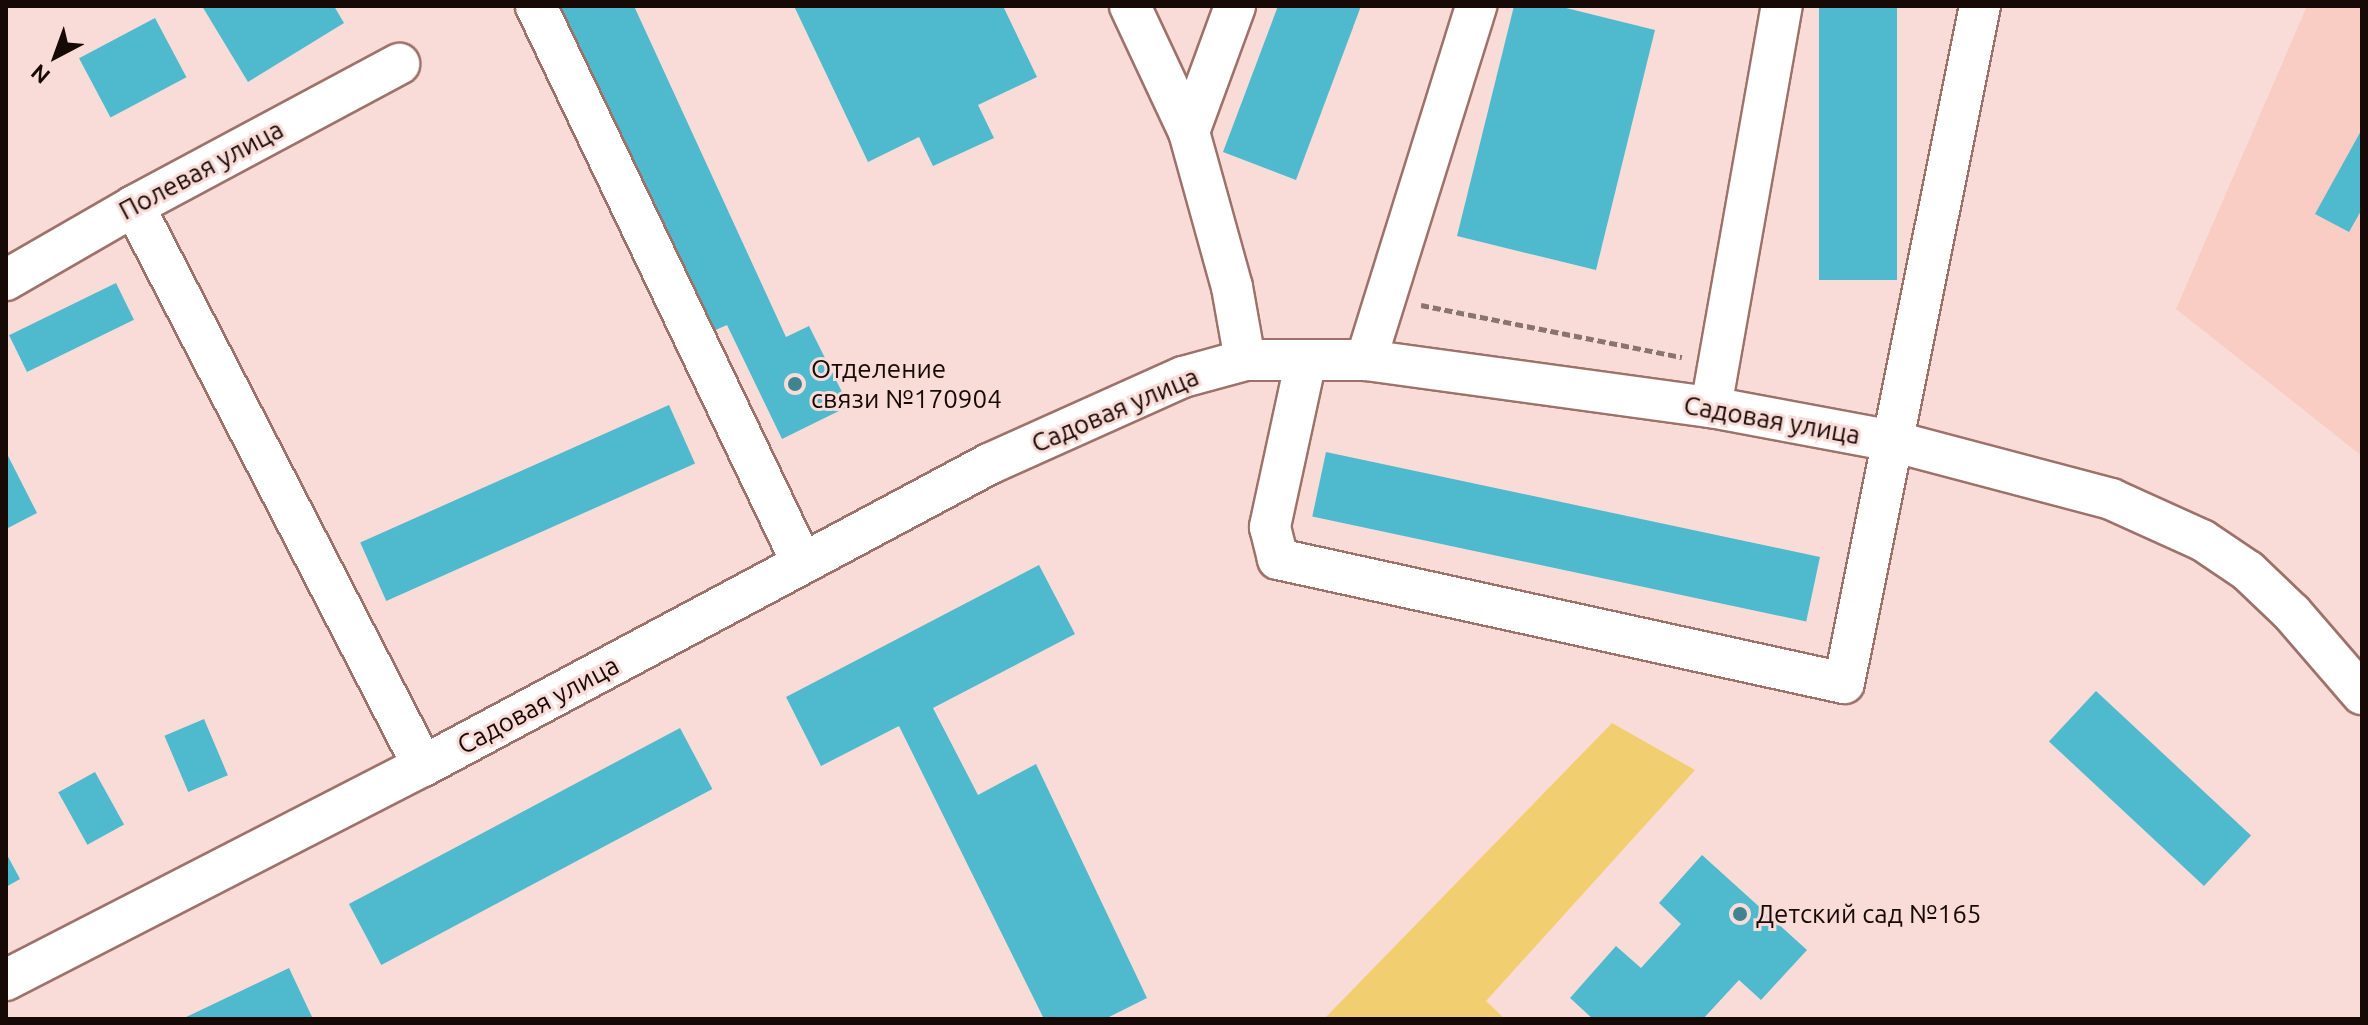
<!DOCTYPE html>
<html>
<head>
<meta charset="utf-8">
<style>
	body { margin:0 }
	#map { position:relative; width:2368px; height:1025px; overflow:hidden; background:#f9dcd7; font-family:Ubuntu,sans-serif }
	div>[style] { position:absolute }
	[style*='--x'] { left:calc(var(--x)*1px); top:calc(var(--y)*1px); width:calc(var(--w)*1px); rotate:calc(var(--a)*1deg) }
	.built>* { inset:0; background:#f9cdc4 }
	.green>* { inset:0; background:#f1cf70 }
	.building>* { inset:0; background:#4fbacd; transform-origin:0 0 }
	.path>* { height:5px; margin-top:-2.5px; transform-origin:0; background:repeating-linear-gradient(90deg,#8a7470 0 8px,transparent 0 12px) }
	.roads { filter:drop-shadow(2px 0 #9c726a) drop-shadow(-2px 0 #9c726a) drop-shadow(0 2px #9c726a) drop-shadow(0 -2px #9c726a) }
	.minor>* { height:40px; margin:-20px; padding:0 20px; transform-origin:20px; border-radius:20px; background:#fff }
	.dots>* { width:22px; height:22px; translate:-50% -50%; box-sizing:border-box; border:4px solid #f9dcd7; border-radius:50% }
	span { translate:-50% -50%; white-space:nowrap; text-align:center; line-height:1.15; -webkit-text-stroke:6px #f9dcd7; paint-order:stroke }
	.street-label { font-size:26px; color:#170906 }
	.poi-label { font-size:26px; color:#170906 }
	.left { translate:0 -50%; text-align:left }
	.frame { position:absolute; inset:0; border:8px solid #170906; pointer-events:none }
	.north { position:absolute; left:16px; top:16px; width:80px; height:80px; -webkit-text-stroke:6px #f9dcd7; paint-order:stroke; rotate:221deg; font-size:22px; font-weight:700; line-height:32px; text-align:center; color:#170906 }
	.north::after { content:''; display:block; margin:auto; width:28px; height:36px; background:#170906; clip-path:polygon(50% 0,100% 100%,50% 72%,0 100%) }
</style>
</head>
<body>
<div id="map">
	<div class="built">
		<i style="clip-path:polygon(2307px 6px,2362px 6px,2362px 456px,2176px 309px)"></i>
	</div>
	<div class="green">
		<i style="clip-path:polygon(1612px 723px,1695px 770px,1486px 1001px,1505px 1019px,1324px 1019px)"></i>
	</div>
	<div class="building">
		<i style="clip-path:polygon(202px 6px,334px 6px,344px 23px,248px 82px)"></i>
		<i style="clip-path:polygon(559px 6px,634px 6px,786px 337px,809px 326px,849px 406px,782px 439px,727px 325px,711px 332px)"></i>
		<i style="clip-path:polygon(794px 6px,1003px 6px,1037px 77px,978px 105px,994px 138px,933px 166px,919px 137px,868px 162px)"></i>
		<i style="clip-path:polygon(1278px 6px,1361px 6px,1296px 180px,1223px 152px)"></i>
		<i style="clip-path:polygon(1514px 6px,1558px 6px,1655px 30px,1596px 270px,1457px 236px)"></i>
		<i style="left:1819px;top:6px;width:78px;height:274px"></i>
		<i style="left:155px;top:18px;width:67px;height:86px;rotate:62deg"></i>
		<i style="clip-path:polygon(2362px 129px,2362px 209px,2349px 232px,2315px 214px)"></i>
		<i style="left:116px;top:283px;width:41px;height:119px;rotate:64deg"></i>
		<i style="left:669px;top:405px;width:64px;height:338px;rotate:66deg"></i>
		<i style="clip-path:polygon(6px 452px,37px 513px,6px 529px)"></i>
		<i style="left:1326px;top:452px;width:505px;height:66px;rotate:12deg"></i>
		<i style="clip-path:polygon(1039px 565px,1075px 634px,933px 708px,978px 795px,1036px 764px,1147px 998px,1105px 1019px,1044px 1019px,899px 726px,821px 766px,786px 697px)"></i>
		<i style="left:2096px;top:691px;width:212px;height:69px;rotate:43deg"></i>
		<i style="left:204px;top:719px;width:61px;height:43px;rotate:67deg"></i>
		<i style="left:680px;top:728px;width:69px;height:375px;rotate:62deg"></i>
		<i style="left:95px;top:772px;width:60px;height:42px;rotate:61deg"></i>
		<i style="clip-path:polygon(6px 853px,20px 879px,6px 887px)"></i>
		<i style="clip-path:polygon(1702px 855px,1807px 950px,1761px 1000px,1739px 980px,1703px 1019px,1593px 1019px,1570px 998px,1616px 946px,1641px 968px,1681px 924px,1659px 903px)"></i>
		<i style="clip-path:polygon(289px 968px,313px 1019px,182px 1019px)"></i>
	</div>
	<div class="path">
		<i style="--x:1421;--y:305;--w:266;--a:11.3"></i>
	</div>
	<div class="roads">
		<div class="minor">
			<i style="--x:536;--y:6;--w:617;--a:64.47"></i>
			<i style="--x:1130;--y:6;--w:139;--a:64.9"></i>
			<i style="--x:1189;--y:132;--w:161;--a:74.5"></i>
			<i style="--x:1232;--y:287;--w:74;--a:79.9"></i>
			<i style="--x:1189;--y:132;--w:134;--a:-69.9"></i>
			<i style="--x:134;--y:206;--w:630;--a:62.7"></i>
			<i style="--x:6;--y:280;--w:148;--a:-30"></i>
			<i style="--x:134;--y:206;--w:301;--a:-28.2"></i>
			<i style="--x:1306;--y:360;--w:171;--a:102.2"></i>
			<i style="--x:1270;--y:527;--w:33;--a:76"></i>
			<i style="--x:1278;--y:559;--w:579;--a:12.36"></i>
			<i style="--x:1844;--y:683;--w:691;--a:-78.64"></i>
			<i style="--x:1366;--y:360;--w:371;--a:-72.7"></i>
			<i style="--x:1711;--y:407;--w:407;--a:-80"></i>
			<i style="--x:6;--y:980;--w:469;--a:-27.2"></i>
			<i style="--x:423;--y:766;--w:642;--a:-28.08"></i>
			<i style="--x:989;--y:464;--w:213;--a:-24.2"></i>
			<i style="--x:1183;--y:377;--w:64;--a:-15.3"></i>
			<i style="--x:1245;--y:360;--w:121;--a:0"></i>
			<i style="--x:1366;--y:360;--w:348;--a:7.8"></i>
			<i style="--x:1711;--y:407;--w:184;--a:10.6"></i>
			<i style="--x:1892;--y:441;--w:227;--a:14.8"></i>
			<i style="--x:2111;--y:499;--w:100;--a:24.3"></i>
			<i style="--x:2202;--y:540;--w:55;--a:34"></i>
			<i style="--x:2248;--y:571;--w:61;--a:43.7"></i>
			<i style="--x:2292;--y:613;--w:107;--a:49.2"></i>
		</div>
	</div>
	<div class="dots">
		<i style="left:795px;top:384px;background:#3f8490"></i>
		<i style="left:1740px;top:914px;background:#3f8490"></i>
	</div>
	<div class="street-label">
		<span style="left:201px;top:170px;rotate:-28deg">Полевая улица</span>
		<span style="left:1115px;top:410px;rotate:-23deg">Садовая улица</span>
		<span style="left:1772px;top:420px;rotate:10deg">Садовая улица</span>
		<span style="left:538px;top:705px;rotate:-28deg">Садовая улица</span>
	</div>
	<div class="poi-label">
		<span class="left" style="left:811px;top:384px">Отделение<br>связи №170904</span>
		<span class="left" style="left:1756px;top:914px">Детский сад №165</span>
	</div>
	<div class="frame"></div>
	<div class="north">N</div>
</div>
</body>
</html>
